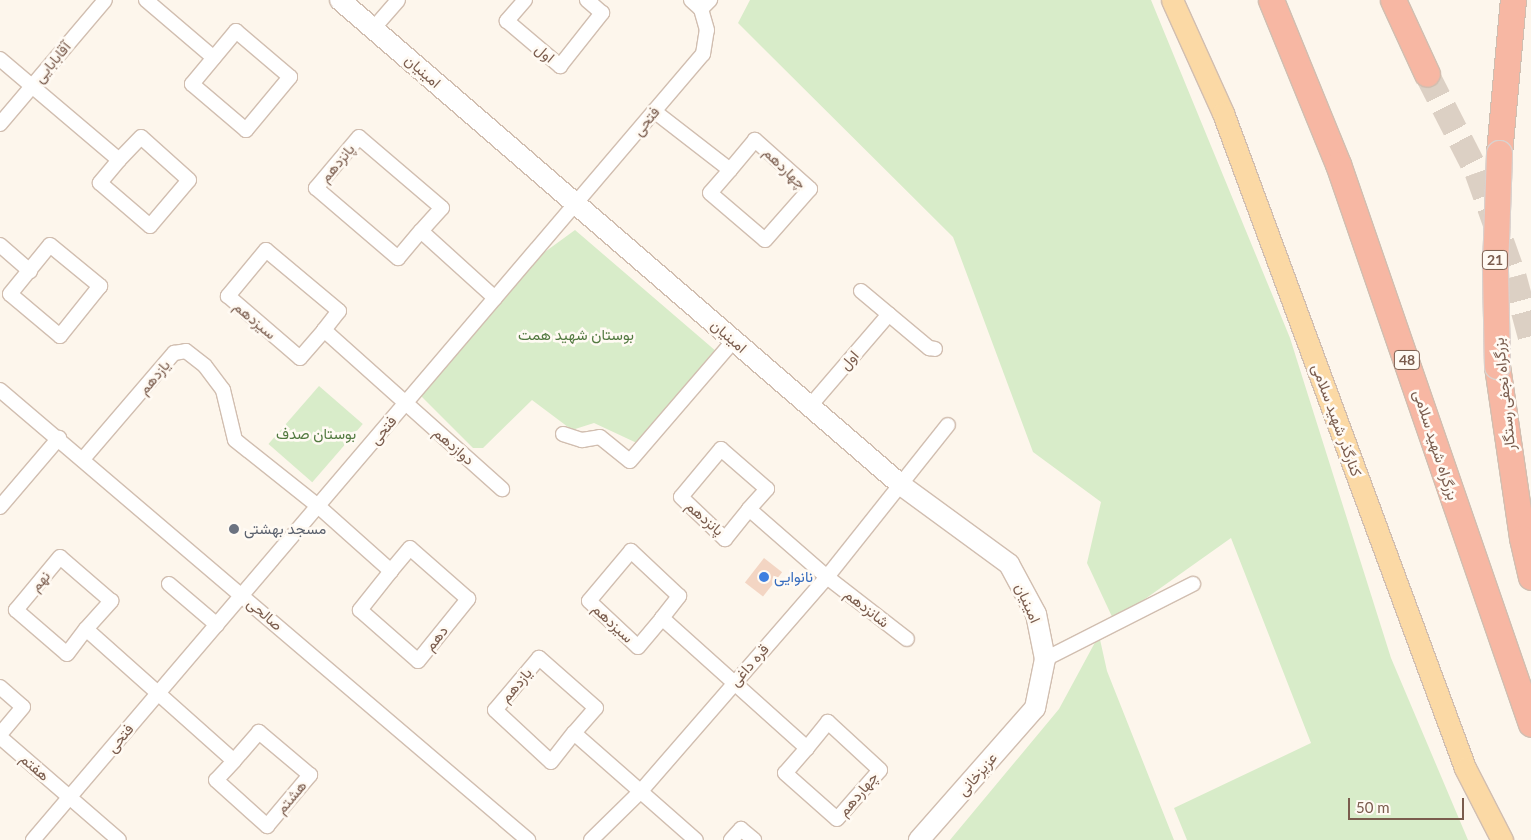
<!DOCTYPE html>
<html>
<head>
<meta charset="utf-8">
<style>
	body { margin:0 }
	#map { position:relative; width:1531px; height:840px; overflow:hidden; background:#fdf6ec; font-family:Lato,Vazirmatn,sans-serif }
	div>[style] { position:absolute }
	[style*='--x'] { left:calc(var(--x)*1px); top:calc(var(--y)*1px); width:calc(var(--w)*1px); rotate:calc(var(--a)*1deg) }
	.green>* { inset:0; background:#d8ecc9; transform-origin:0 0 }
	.building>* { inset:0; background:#f3d5c3; transform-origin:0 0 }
	.highway-tunnel>* { height:25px; margin-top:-12.5px; transform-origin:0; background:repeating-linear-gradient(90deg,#dcd0c4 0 25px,transparent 0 37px) }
	.roads { filter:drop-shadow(1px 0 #d1beb0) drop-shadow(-1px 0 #d1beb0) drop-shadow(0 1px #d1beb0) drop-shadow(0 -1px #d1beb0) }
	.street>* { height:14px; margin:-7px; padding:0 7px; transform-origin:7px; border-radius:7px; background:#fff }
	.secondary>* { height:20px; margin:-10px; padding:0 10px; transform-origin:10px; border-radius:10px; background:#fff }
	.primary>* { height:21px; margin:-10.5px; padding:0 10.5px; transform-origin:10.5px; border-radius:10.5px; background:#fbd9a5 }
	.highway>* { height:25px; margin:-12.5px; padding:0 12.5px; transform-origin:12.5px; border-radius:12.5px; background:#f7b7a3 }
	.bridges { filter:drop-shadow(1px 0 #dad1cd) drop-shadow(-1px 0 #dad1cd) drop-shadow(0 1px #dad1cd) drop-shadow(0 -1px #dad1cd) }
	.highway-bridge>* { height:25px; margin:-12.5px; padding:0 12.5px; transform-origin:12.5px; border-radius:12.5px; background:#f7b7a3 }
	.dots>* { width:14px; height:14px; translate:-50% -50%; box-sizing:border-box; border:2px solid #fffaf3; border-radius:50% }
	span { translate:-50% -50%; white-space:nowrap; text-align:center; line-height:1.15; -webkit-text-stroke:5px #fffaf3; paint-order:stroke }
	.shield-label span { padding:1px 4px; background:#fffaf3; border:1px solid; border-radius:4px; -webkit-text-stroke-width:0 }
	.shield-label { font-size:14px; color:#7a5c4d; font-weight:700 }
	.street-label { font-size:15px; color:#7a5c4d }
	.park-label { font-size:15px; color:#537a41 }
	.worship-label { font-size:15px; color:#5b616d }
	.left { translate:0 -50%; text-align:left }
	.shop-label { font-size:15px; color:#366cbe }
	.scale { position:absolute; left:1348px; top:798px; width:116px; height:22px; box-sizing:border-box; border:2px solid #7a5c4d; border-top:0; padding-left:6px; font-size:15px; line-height:18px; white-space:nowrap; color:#7a5c4d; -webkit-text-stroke:4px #fffaf3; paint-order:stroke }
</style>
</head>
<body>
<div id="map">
	<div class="green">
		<i style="clip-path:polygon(750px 0,1151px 0,1290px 338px,1391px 658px,1468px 840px,1187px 840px,1174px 808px,1311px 743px,1231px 538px,1114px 621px,1087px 563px,1101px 502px,1033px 452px,953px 237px,738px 23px)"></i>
		<i style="clip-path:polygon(575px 230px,717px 352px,639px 444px,594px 423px,572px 430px,532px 400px,483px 448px,473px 448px,421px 396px,451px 354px,538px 257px)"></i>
		<i style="left:319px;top:386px;width:58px;height:77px;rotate:41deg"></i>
		<i style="clip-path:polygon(1099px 635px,1107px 671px,1174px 840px,950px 840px,1059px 709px)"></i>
	</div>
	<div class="building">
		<i style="left:764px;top:558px;width:23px;height:31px;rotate:38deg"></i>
	</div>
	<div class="highway-tunnel">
		<i style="--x:1427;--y:74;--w:110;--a:63"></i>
		<i style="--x:1477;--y:172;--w:110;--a:70.4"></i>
		<i style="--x:1514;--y:276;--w:65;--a:74.9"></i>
	</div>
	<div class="roads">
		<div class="street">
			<i style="--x:146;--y:0;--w:89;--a:40.5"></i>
			<i style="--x:525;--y:0;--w:28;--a:131"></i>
			<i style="--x:507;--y:21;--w:70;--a:40.3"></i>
			<i style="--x:560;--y:66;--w:68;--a:-51.6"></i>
			<i style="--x:602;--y:13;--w:20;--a:-139"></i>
			<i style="--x:691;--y:0;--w:13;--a:42"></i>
			<i style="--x:701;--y:9;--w:13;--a:-45"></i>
			<i style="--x:373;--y:29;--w:38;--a:-49"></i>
			<i style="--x:236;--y:31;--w:71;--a:40.4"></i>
			<i style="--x:290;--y:77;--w:69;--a:129.7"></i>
			<i style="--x:246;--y:130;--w:71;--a:-139.6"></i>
			<i style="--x:192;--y:84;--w:69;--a:-50.3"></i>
			<i style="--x:0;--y:59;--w:156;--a:40.3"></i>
			<i style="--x:119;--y:160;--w:30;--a:130"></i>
			<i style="--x:100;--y:183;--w:66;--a:40.7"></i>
			<i style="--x:150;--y:226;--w:60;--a:-49.7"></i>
			<i style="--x:189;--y:180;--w:64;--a:-138.1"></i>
			<i style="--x:141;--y:137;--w:32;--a:134"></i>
			<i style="--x:654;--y:111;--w:96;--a:37.8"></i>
			<i style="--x:730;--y:170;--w:30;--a:131"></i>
			<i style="--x:710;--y:193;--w:72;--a:40.5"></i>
			<i style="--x:765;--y:240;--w:68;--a:-48.6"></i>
			<i style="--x:810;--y:189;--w:74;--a:-138.3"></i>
			<i style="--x:755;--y:140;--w:39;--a:130"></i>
			<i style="--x:0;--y:124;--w:162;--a:-49.7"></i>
			<i style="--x:421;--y:231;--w:31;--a:-48"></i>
			<i style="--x:442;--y:208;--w:109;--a:-139.5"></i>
			<i style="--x:359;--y:137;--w:67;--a:130.1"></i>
			<i style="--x:316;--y:188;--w:108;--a:40.5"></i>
			<i style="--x:398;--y:258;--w:35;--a:-50"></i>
			<i style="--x:421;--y:231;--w:100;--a:42.2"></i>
			<i style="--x:0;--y:245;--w:40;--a:41"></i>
			<i style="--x:50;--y:245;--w:65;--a:39.4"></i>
			<i style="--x:100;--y:286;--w:64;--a:128.7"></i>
			<i style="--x:60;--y:336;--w:65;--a:-140"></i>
			<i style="--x:10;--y:294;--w:63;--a:-50.8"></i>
			<i style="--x:861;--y:291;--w:89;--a:40"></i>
			<i style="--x:929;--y:348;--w:6;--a:9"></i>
			<i style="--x:324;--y:330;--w:24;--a:-52"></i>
			<i style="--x:339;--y:311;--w:95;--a:-140.1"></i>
			<i style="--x:266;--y:250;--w:60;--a:129.6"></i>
			<i style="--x:228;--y:296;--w:95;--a:40.7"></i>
			<i style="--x:300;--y:358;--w:37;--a:-49"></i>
			<i style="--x:324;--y:330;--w:239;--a:41.8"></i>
			<i style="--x:0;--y:390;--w:694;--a:40.44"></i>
			<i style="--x:810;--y:406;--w:121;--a:-49.3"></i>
			<i style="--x:563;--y:434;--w:20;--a:18"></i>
			<i style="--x:582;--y:440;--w:18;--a:-9"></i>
			<i style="--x:600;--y:437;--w:38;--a:39"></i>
			<i style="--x:630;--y:461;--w:160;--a:-49.3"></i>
			<i style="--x:83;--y:459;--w:140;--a:-49.4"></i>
			<i style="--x:174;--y:353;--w:12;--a:-9"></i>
			<i style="--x:186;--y:351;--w:24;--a:38"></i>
			<i style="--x:205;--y:366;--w:30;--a:53"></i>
			<i style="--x:223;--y:390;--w:51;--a:76.5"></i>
			<i style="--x:235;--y:440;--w:106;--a:38.5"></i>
			<i style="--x:318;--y:506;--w:98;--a:41.7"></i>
			<i style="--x:391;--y:571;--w:50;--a:128.5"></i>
			<i style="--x:360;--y:610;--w:77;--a:41.3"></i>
			<i style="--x:418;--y:661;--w:80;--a:-51.1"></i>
			<i style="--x:468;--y:599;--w:77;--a:-138.7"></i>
			<i style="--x:410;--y:548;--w:30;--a:130"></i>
			<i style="--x:0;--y:507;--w:91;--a:-49.5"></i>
			<i style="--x:749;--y:509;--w:27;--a:-48"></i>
			<i style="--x:767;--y:489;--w:61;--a:-139"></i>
			<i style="--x:721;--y:449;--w:62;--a:129.8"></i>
			<i style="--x:681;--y:497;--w:61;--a:43.7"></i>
			<i style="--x:725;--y:539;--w:38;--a:-51"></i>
			<i style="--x:749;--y:509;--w:103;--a:41.1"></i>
			<i style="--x:827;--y:577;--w:101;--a:37.8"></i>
			<i style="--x:169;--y:584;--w:63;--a:40.5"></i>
			<i style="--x:662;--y:618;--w:28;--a:-52"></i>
			<i style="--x:679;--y:596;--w:66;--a:-136.8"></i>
			<i style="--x:631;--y:551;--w:65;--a:130"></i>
			<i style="--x:589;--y:601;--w:67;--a:43.2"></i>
			<i style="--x:638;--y:647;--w:38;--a:-50"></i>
			<i style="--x:662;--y:618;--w:195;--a:41.9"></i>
			<i style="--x:807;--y:748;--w:33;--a:131"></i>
			<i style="--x:785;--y:773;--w:69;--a:41.5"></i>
			<i style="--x:837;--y:819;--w:65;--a:-48.7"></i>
			<i style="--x:880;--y:770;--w:71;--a:-137.3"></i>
			<i style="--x:828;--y:722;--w:33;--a:129"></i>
			<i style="--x:86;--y:629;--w:38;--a:-48"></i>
			<i style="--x:111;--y:601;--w:67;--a:-139.2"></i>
			<i style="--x:60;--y:557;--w:69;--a:129.7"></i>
			<i style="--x:16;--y:610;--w:67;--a:40.8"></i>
			<i style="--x:67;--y:654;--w:31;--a:-53"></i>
			<i style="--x:86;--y:629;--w:198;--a:41.7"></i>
			<i style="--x:234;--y:761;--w:26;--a:133"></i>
			<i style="--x:216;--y:780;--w:69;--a:42"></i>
			<i style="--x:267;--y:826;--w:67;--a:-49.9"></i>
			<i style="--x:310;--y:775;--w:67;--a:-139.9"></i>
			<i style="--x:259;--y:732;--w:38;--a:131"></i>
			<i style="--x:1045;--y:659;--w:166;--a:-26.9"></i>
			<i style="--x:0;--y:687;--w:30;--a:41"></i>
			<i style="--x:23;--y:707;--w:35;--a:130"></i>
			<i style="--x:574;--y:733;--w:33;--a:-49"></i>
			<i style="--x:596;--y:708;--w:76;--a:-138.7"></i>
			<i style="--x:539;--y:658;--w:68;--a:130.2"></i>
			<i style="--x:495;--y:710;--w:76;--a:42.9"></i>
			<i style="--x:551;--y:762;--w:37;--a:-52"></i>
			<i style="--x:574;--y:733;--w:162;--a:41.3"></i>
			<i style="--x:0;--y:737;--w:157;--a:40.9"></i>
			<i style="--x:33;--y:840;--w:1033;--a:-49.56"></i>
			<i style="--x:703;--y:54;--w:24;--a:-81"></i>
			<i style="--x:707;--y:30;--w:22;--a:-106"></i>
			<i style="--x:591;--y:840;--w:70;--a:-44.4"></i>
			<i style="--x:641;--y:791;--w:284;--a:-49"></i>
			<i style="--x:827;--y:577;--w:194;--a:-51.5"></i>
			<i style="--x:731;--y:840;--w:15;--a:-48"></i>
			<i style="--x:741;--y:829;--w:17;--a:40"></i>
		</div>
		<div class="secondary">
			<i style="--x:340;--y:0;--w:742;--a:40.84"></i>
			<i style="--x:901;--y:485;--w:134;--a:36.2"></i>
			<i style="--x:1009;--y:564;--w:57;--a:61.6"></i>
			<i style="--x:1036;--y:614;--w:46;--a:78.7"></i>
			<i style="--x:1045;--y:659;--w:50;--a:101.5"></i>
			<i style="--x:1035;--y:708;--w:176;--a:131.3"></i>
		</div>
		<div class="primary">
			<i style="--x:1172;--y:0;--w:124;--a:65.7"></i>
			<i style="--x:1223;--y:113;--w:698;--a:69.72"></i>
			<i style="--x:1465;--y:768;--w:81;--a:62.8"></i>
		</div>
		<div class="highway">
			<i style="--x:1271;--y:0;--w:177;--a:67.8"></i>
			<i style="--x:1338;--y:164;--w:592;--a:70.98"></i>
			<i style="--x:1393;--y:0;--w:81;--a:65.3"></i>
			<i style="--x:1499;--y:153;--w:154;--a:-84.8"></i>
			<i style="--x:1497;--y:366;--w:174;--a:81.7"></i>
			<i style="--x:1522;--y:538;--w:40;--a:77"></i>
		</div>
	</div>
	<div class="bridges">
		<div class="highway-bridge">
			<i style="--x:1497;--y:366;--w:98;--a:-91.2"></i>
			<i style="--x:1495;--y:268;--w:115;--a:-88"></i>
		</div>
	</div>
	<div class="dots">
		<i style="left:234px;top:529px;background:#6b7280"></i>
		<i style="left:764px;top:577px;background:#3f7fe0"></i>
	</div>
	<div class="shield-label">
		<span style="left:1495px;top:260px">21</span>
		<span style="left:1407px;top:360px">48</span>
	</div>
	<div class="street-label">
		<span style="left:545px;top:53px;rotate:40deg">اول</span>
		<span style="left:52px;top:62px;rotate:-50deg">آقابابایی</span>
		<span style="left:423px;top:71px;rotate:41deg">امینیان</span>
		<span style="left:646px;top:121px;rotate:-50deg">فتحی</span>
		<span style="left:337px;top:163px;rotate:-50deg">پانزدهم</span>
		<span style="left:785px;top:168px;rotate:44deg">چهاردهم</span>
		<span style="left:255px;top:320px;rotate:40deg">سیزدهم</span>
		<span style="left:729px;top:336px;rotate:41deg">امینیان</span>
		<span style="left:849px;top:360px;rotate:-49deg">اول</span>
		<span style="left:154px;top:377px;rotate:-50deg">یازدهم</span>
		<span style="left:1504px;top:394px;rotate:-96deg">بزرگراه نجفی رستگار</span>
		<span style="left:1337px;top:420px;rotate:70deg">کنارگذر شهید سلامی</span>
		<span style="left:383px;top:430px;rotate:-50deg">فتحی</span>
		<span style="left:1436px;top:445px;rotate:72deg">بزرگراه شهید سلامی</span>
		<span style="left:454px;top:446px;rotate:41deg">دوازدهم</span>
		<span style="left:705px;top:518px;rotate:41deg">پانزدهم</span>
		<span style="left:40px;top:581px;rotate:-50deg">نهم</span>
		<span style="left:1028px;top:603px;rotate:66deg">امینیان</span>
		<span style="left:867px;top:608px;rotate:38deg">شانزدهم</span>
		<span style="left:265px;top:614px;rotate:41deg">صالحی</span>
		<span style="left:613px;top:623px;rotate:43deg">سیزدهم</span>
		<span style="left:436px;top:638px;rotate:-51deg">دهم</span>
		<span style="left:749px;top:665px;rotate:-49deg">قره داغی</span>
		<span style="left:516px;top:685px;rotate:-50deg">یازدهم</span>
		<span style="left:120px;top:738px;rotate:-50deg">فتحی</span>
		<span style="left:35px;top:767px;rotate:41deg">هفتم</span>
		<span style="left:977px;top:774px;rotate:-49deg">عزیزخانی</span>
		<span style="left:858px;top:794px;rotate:-50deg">چهاردهم</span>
		<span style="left:291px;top:797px;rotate:-50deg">هشتم</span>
	</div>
	<div class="park-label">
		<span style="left:576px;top:335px">بوستان شهید همت</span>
		<span style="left:316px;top:434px">بوستان صدف</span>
	</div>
	<div class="worship-label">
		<span class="left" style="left:244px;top:529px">مسجد بهشتی</span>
	</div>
	<div class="shop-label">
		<span class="left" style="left:774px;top:577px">نانوایی</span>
	</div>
	<div class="scale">50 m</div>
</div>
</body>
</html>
